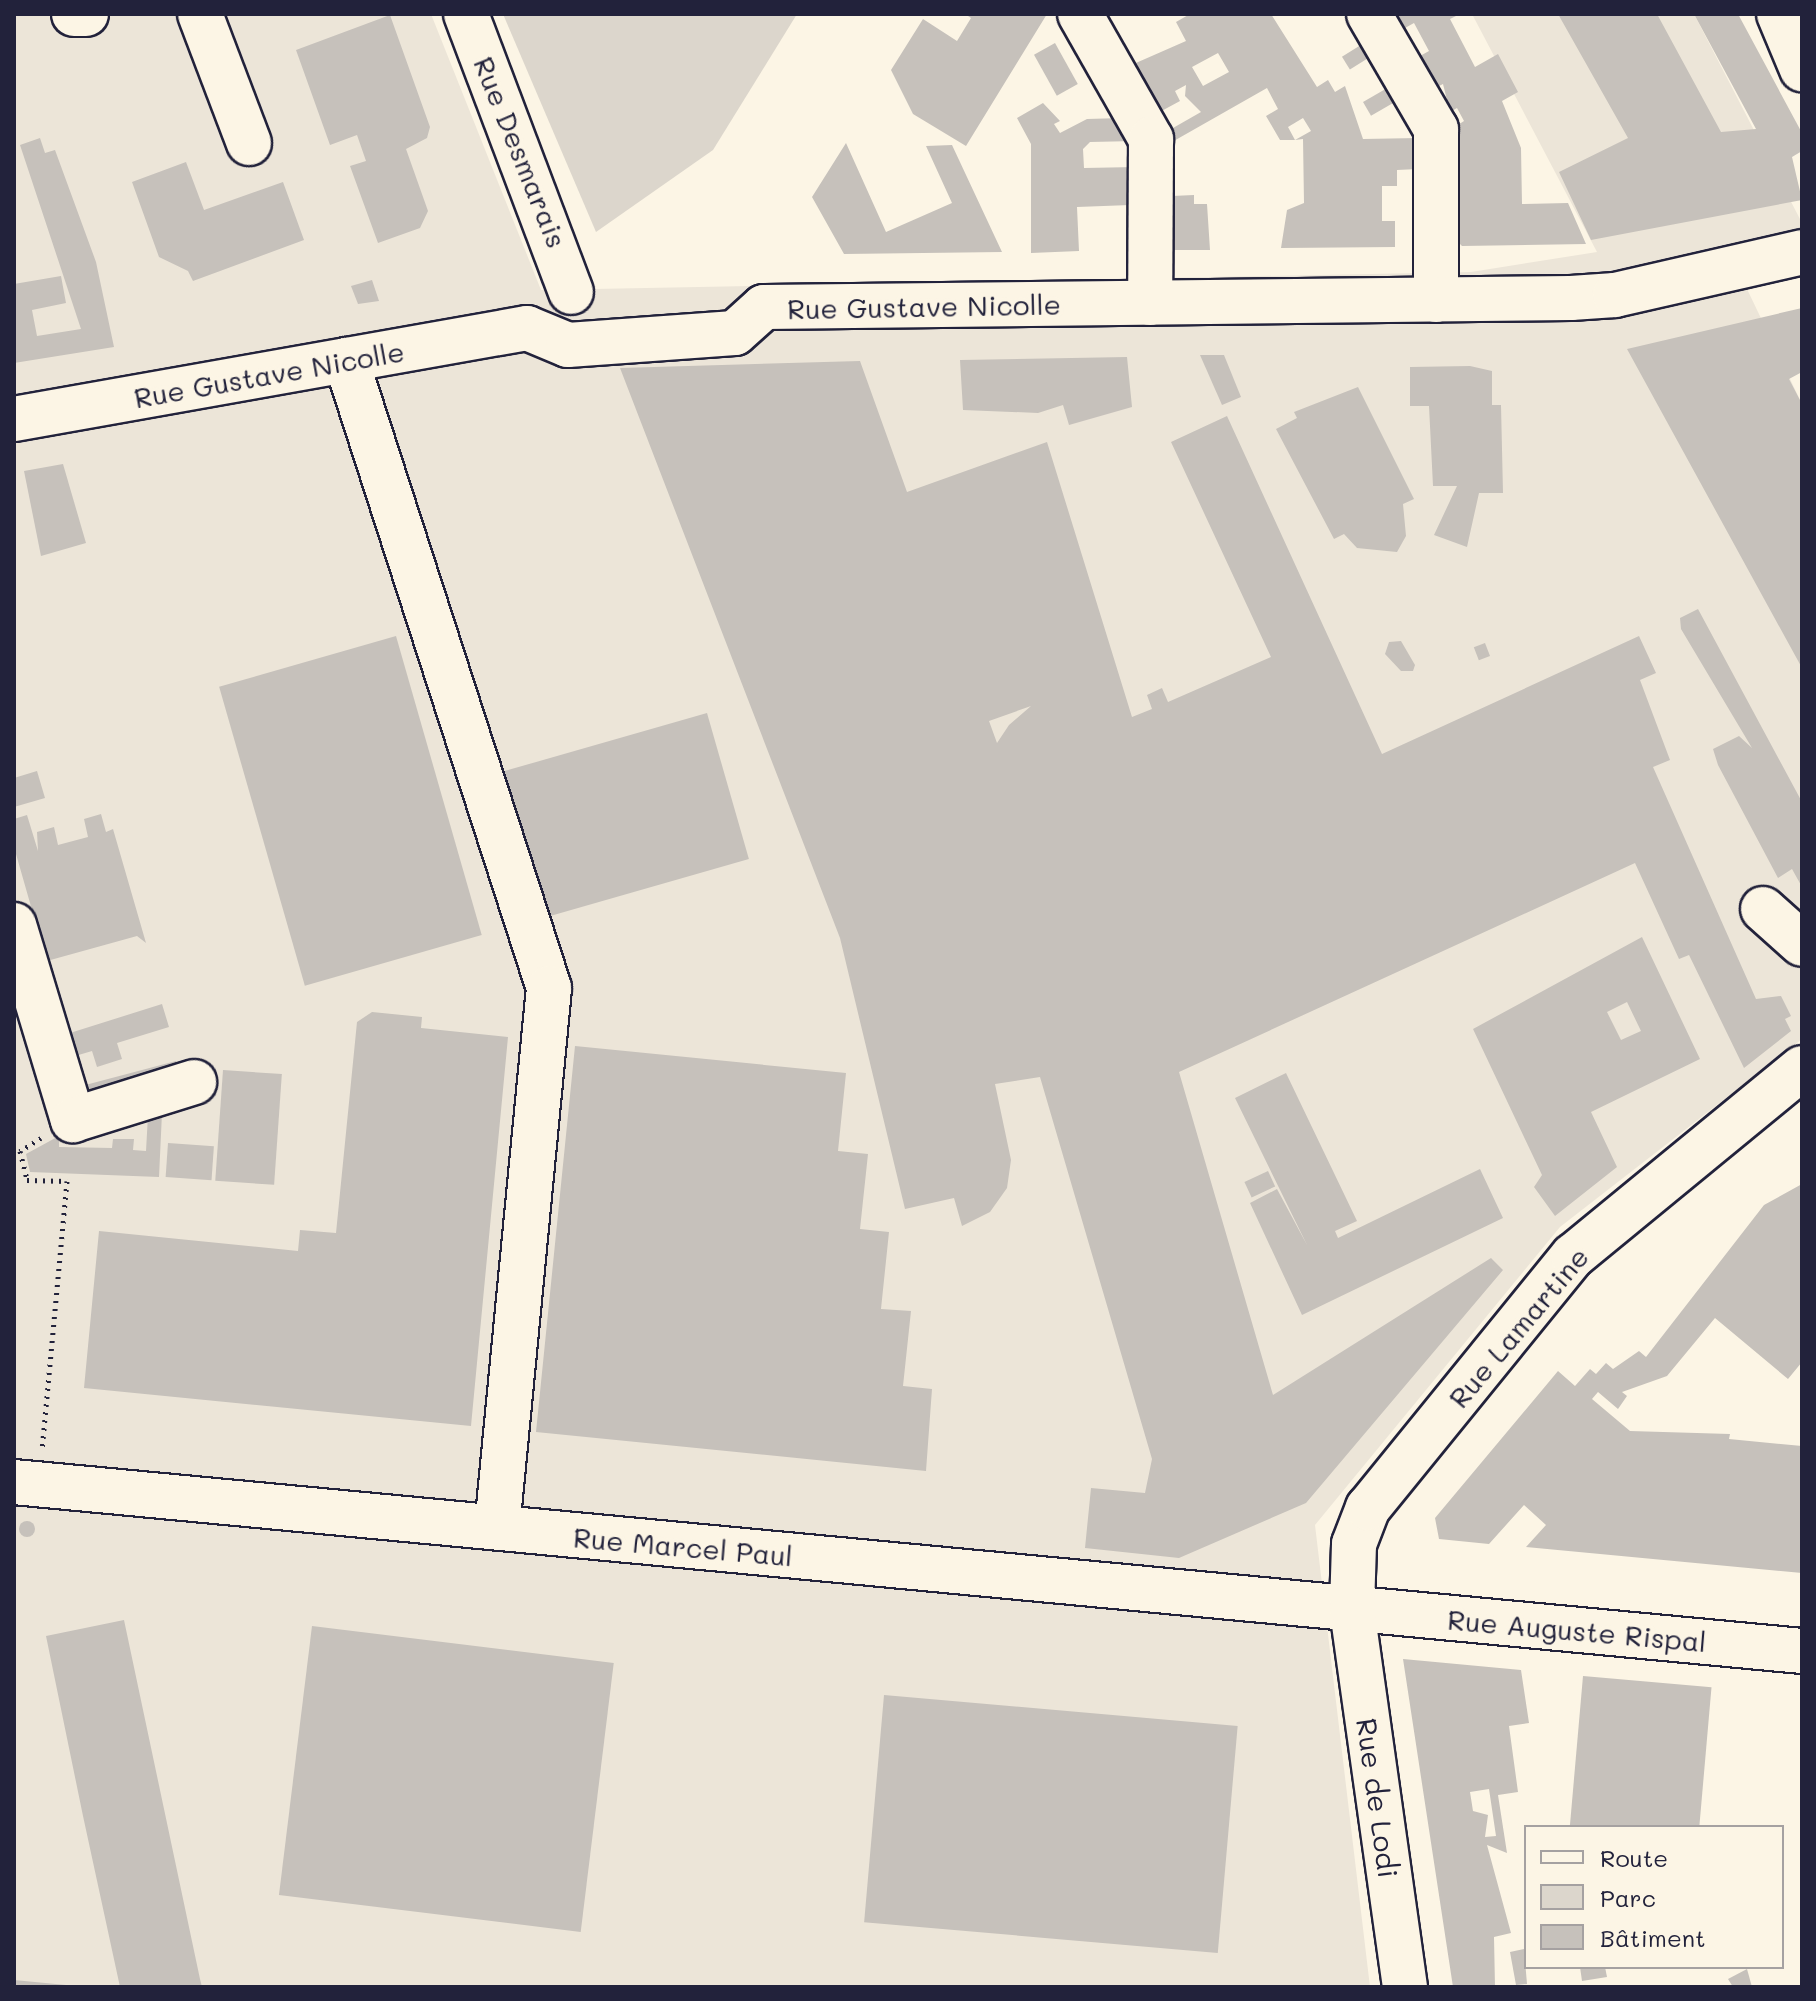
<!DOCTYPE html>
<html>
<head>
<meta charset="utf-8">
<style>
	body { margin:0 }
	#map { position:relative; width:1816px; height:2001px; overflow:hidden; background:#fcf5e5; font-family:Mali,sans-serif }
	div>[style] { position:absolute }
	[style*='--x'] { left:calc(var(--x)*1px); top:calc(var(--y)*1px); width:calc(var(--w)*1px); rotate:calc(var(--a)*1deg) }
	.built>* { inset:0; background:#ece5d8 }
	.green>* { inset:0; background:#dcd6cc }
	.building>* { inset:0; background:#c6c1bb; transform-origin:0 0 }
	.round { border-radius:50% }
	.path>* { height:5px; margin-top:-2.5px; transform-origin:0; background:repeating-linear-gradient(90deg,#22223b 0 2px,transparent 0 8px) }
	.roads { filter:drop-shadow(2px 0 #22223b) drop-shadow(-2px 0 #22223b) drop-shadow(0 2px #22223b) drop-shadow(0 -2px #22223b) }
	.minor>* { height:44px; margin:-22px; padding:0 22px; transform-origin:22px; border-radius:22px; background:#fcf5e5 }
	span { translate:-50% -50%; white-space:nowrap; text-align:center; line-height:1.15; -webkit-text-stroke:8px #fcf5e5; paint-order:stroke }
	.street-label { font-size:28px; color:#22223b }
	.frame { position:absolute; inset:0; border:16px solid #22223b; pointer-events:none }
	.legend { position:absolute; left:1524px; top:1825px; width:260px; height:144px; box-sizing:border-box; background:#fcf5e5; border:2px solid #a5a1a1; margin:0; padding:10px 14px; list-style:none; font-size:24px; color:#22223b }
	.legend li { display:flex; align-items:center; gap:16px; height:40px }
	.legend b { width:40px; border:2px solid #a5a1a1 }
</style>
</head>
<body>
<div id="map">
	<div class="built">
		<i style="clip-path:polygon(14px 14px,431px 14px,541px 290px,1471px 272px,1597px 252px,1472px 14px,1694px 14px,1802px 223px,1802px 276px,1747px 289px,1802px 404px,1802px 1039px,1560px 1227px,1315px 1525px,1370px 1987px,14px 1987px)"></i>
	</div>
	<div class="green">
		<i style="clip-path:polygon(503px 14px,797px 14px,713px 150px,596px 232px)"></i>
	</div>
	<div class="building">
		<i style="clip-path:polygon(965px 14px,1047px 14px,966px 146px,913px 114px,891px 70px,923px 19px,957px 41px,971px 18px)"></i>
		<i style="clip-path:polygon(evenodd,1190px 14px,1271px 14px,1317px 87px,1328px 80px,1335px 92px,1345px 86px,1363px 139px,1418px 138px,1418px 169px,1397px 170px,1397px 186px,1382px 186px,1382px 221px,1395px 221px,1395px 247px,1281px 248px,1287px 210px,1304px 203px,1303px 139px,1295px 140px,1311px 131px,1303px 118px,1288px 127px,1295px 140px,1280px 140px,1266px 116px,1278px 109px,1267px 88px,1172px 142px,1166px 132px,1201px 112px,1185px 96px,1186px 85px,1175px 91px,1180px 101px,1156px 114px,1129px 66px,1186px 41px,1176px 22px,1190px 14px,1218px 53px,1229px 72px,1203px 86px,1192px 67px,1218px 53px)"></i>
		<i style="clip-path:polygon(1393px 14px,1460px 14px,1450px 19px,1475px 67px,1498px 54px,1518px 92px,1502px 101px,1521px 148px,1522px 204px,1568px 203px,1586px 244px,1462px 246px,1454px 238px,1450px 130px,1464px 121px,1457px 108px,1450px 112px,1443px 84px,1437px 87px,1420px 56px,1429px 51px,1414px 23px,1396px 33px)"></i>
		<i style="clip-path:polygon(1558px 14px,1657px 14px,1721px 132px,1756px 129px,1694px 14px,1738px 14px,1802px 133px,1802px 151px,1792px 157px,1802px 200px,1591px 240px,1559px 172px,1628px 138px)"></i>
		<i style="clip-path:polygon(390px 15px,430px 127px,427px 138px,406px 149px,428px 211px,420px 228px,378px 243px,350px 166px,366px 161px,357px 135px,330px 145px,296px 50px)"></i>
		<i style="left:1055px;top:43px;width:47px;height:24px;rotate:61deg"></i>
		<i style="left:1364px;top:43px;width:15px;height:26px;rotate:58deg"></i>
		<i style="left:1389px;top:87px;width:16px;height:30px;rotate:60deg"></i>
		<i style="clip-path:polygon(1043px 103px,1060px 121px,1054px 124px,1060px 133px,1087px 119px,1122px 118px,1136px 141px,1090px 142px,1083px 149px,1084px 168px,1136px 167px,1130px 205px,1077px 207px,1079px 251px,1031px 253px,1031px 144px,1017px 118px)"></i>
		<i style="clip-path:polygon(40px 138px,45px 153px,55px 150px,96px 262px,114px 347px,14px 363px,14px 284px,61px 276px,66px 303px,32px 310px,37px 336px,81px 329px,20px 145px)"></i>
		<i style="clip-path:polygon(846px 143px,886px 232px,952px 203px,926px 146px,952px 145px,1002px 252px,844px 254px,812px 197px)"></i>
		<i style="clip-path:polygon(186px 162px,204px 210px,283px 182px,304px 240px,193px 281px,188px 271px,159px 257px,132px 182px)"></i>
		<i style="clip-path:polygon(1194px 195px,1194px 204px,1207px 204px,1210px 250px,1173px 250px,1172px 196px)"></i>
		<i style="clip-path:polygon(372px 280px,379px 301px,358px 304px,351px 286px)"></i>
		<i style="clip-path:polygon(1802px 308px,1802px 372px,1789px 379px,1802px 404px,1802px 668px,1627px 349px)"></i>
		<i style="clip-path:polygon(1200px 355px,1224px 355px,1241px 397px,1222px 405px)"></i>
		<i style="clip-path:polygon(1127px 357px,1132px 407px,1069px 425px,1063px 405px,1038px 413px,963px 410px,960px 360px)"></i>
		<i style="clip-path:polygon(evenodd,860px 361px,907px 492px,1047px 442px,1132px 717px,1152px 709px,1147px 695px,1162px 688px,1168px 702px,1271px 657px,1171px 442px,1227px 416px,1382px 754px,1639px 636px,1656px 673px,1640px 680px,1670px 760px,1653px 767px,1756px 999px,1781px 996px,1791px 1016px,1785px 1019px,1791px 1031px,1744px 1068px,1689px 955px,1679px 959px,1635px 863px,1179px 1072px,1273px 1395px,1491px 1258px,1503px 1270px,1306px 1503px,1179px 1558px,1085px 1548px,1091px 1488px,1145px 1493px,1152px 1459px,1040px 1077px,995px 1084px,1011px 1160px,1007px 1188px,990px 1212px,962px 1226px,954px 1198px,905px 1209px,840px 938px,620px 368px,860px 361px,1031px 706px,1009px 725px,997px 743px,989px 721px,1031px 706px)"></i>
		<i style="clip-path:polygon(1470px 366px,1492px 371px,1492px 405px,1501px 405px,1503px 493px,1479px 493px,1467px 547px,1434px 535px,1457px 486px,1433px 486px,1429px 406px,1410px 406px,1410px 367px)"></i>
		<i style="clip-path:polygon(1358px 387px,1414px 499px,1403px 504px,1406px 536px,1397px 552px,1357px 548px,1344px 534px,1334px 539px,1276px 429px,1297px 418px,1294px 412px)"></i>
		<i style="clip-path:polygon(63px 464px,86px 543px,41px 556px,24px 471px)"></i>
		<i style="clip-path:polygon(1698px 609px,1802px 802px,1802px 887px,1792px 869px,1778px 878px,1718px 765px,1713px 749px,1739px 736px,1752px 748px,1681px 629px,1680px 618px)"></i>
		<i style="left:396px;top:636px;width:311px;height:184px;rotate:74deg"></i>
		<i style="clip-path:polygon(1401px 641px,1415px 665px,1413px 671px,1401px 671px,1385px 654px,1389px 642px)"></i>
		<i style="left:1485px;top:643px;width:14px;height:12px;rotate:69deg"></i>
		<i style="left:707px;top:713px;width:152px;height:214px;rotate:74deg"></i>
		<i style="clip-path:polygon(37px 771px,45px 798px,14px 807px,14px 778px)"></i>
		<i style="clip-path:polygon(101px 814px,106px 832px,113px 829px,146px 943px,137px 936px,36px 964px,42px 945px,14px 847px,14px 819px,27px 815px,38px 851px,37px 832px,54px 827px,58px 845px,88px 837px,84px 819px)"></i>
		<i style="clip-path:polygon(evenodd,1642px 937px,1700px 1059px,1591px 1112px,1617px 1167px,1555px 1216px,1534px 1187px,1542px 1175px,1473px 1029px,1642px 937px,1627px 1002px,1641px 1031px,1621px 1040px,1607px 1012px,1627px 1002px)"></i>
		<i style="clip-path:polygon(162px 1004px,169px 1027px,117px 1043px,122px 1059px,97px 1067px,92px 1051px,65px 1059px,53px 1022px,65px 1018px,70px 1033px)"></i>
		<i style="clip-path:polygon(372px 1012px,422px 1017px,421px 1028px,508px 1037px,471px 1426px,84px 1388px,99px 1231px,298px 1251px,300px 1230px,336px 1233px,357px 1022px)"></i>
		<i style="clip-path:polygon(575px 1046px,846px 1073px,838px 1151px,868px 1154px,860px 1229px,889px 1232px,881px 1309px,911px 1311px,903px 1386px,932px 1389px,926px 1471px,536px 1432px)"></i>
		<i style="clip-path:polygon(176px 1061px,182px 1080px,81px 1111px,74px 1088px)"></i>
		<i style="clip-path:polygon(216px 1069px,216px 1096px,162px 1113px,159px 1177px,30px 1172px,26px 1154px,59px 1136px,59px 1147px,112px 1148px,113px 1139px,134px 1139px,133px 1150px,146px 1151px,148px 1115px,196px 1076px)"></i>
		<i style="left:223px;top:1070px;width:59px;height:111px;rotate:4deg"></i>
		<i style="clip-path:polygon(1286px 1073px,1357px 1221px,1335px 1231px,1338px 1238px,1480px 1169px,1503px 1218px,1302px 1315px,1250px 1203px,1277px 1189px,1307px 1245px,1235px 1098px)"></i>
		<i style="left:168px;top:1143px;width:46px;height:34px;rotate:4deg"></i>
		<i style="left:1268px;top:1171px;width:17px;height:26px;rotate:65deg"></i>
		<i style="clip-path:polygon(1802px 1184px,1802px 1362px,1788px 1379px,1715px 1318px,1667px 1376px,1622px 1392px,1627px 1396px,1618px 1409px,1598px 1392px,1592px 1399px,1630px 1431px,1730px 1434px,1729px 1439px,1802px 1446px,1802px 1573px,1526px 1547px,1546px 1525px,1524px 1505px,1489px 1544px,1439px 1539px,1435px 1518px,1558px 1371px,1575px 1386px,1590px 1369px,1596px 1374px,1606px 1363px,1613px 1369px,1639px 1351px,1646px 1357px,1764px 1205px)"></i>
		<i class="round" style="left:19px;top:1521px;width:16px;height:16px"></i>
		<i style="clip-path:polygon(124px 1620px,200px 1979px,202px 1987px,120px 1987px,83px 1816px,46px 1636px)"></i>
		<i style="left:312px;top:1626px;width:304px;height:271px;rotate:7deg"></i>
		<i style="clip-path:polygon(evenodd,1403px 1659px,1521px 1670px,1529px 1723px,1509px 1726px,1518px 1792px,1498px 1795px,1507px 1853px,1487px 1845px,1511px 1933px,1494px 1937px,1495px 1987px,1453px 1987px,1403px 1659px,1489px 1789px,1496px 1836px,1485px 1837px,1488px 1815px,1473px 1811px,1470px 1792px,1489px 1789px)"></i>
		<i style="left:1583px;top:1676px;width:129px;height:152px;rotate:5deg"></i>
		<i style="left:884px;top:1695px;width:355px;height:228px;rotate:5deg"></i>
		<i style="clip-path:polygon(1524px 1949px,1527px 1984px,1516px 1985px,1510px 1952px)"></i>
		<i style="clip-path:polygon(1580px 1967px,1605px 1967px,1607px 1977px,1582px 1981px)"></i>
		<i style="clip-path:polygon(1747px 1969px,1752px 1987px,1733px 1987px,1728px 1979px)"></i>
		<i style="clip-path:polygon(14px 1980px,66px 1985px,66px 1987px,14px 1987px)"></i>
	</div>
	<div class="path">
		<i style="--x:41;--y:1138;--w:25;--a:148"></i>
		<i style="--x:20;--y:1151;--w:30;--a:76"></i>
		<i style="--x:27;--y:1180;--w:40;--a:1.4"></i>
		<i style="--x:67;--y:1181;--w:268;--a:95.3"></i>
	</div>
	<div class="roads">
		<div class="minor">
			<i style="--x:74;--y:14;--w:12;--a:0"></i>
			<i style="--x:200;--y:14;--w:138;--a:69.2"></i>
			<i style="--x:466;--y:14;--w:297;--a:69.3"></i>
			<i style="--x:1080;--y:14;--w:144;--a:60.4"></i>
			<i style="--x:1151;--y:139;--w:164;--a:90.3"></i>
			<i style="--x:1369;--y:14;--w:133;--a:59.8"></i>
			<i style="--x:1436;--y:129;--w:171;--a:90"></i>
			<i style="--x:1779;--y:14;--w:60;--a:67.3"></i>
			<i style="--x:346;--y:360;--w:660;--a:72.09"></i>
			<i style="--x:549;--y:988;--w:542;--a:95.5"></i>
			<i style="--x:14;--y:419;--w:521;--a:-10.06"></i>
			<i style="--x:527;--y:328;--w:44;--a:22.5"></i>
			<i style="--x:568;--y:345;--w:167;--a:-4.1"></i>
			<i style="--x:735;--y:333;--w:39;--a:-42"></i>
			<i style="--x:764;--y:307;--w:807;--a:-0.64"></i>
			<i style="--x:1571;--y:298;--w:44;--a:-3.9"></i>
			<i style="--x:1615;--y:295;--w:192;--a:-12.9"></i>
			<i style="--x:1763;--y:909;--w:52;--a:41.9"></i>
			<i style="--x:14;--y:925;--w:204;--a:73.2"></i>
			<i style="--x:73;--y:1120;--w:127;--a:-17.4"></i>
			<i style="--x:14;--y:1482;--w:1796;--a:5.4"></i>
			<i style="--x:1405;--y:1987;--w:383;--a:-98"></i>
			<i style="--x:1352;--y:1608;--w:64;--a:-88.2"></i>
			<i style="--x:1354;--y:1544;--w:39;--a:-69"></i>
			<i style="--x:1368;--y:1508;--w:325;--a:-50.9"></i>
			<i style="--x:1573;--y:1256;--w:296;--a:-39.4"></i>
		</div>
	</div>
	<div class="street-label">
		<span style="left:521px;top:152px;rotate:68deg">Rue Desmarais</span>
		<span style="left:924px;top:306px;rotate:-1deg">Rue Gustave Nicolle</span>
		<span style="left:269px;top:374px;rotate:-10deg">Rue Gustave Nicolle</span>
		<span style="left:1518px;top:1327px;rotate:-50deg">Rue Lamartine</span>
		<span style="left:683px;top:1546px;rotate:5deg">Rue Marcel Paul</span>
		<span style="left:1577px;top:1630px;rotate:5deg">Rue Auguste Rispal</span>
		<span style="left:1378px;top:1798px;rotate:82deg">Rue de Lodi</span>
	</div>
	<div class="frame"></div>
	<ul class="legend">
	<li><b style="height:10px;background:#fcf5e5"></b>Route</li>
	<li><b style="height:22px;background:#dcd6cc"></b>Parc</li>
	<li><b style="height:22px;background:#c6c1bb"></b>Bâtiment</li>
	</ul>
</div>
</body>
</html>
